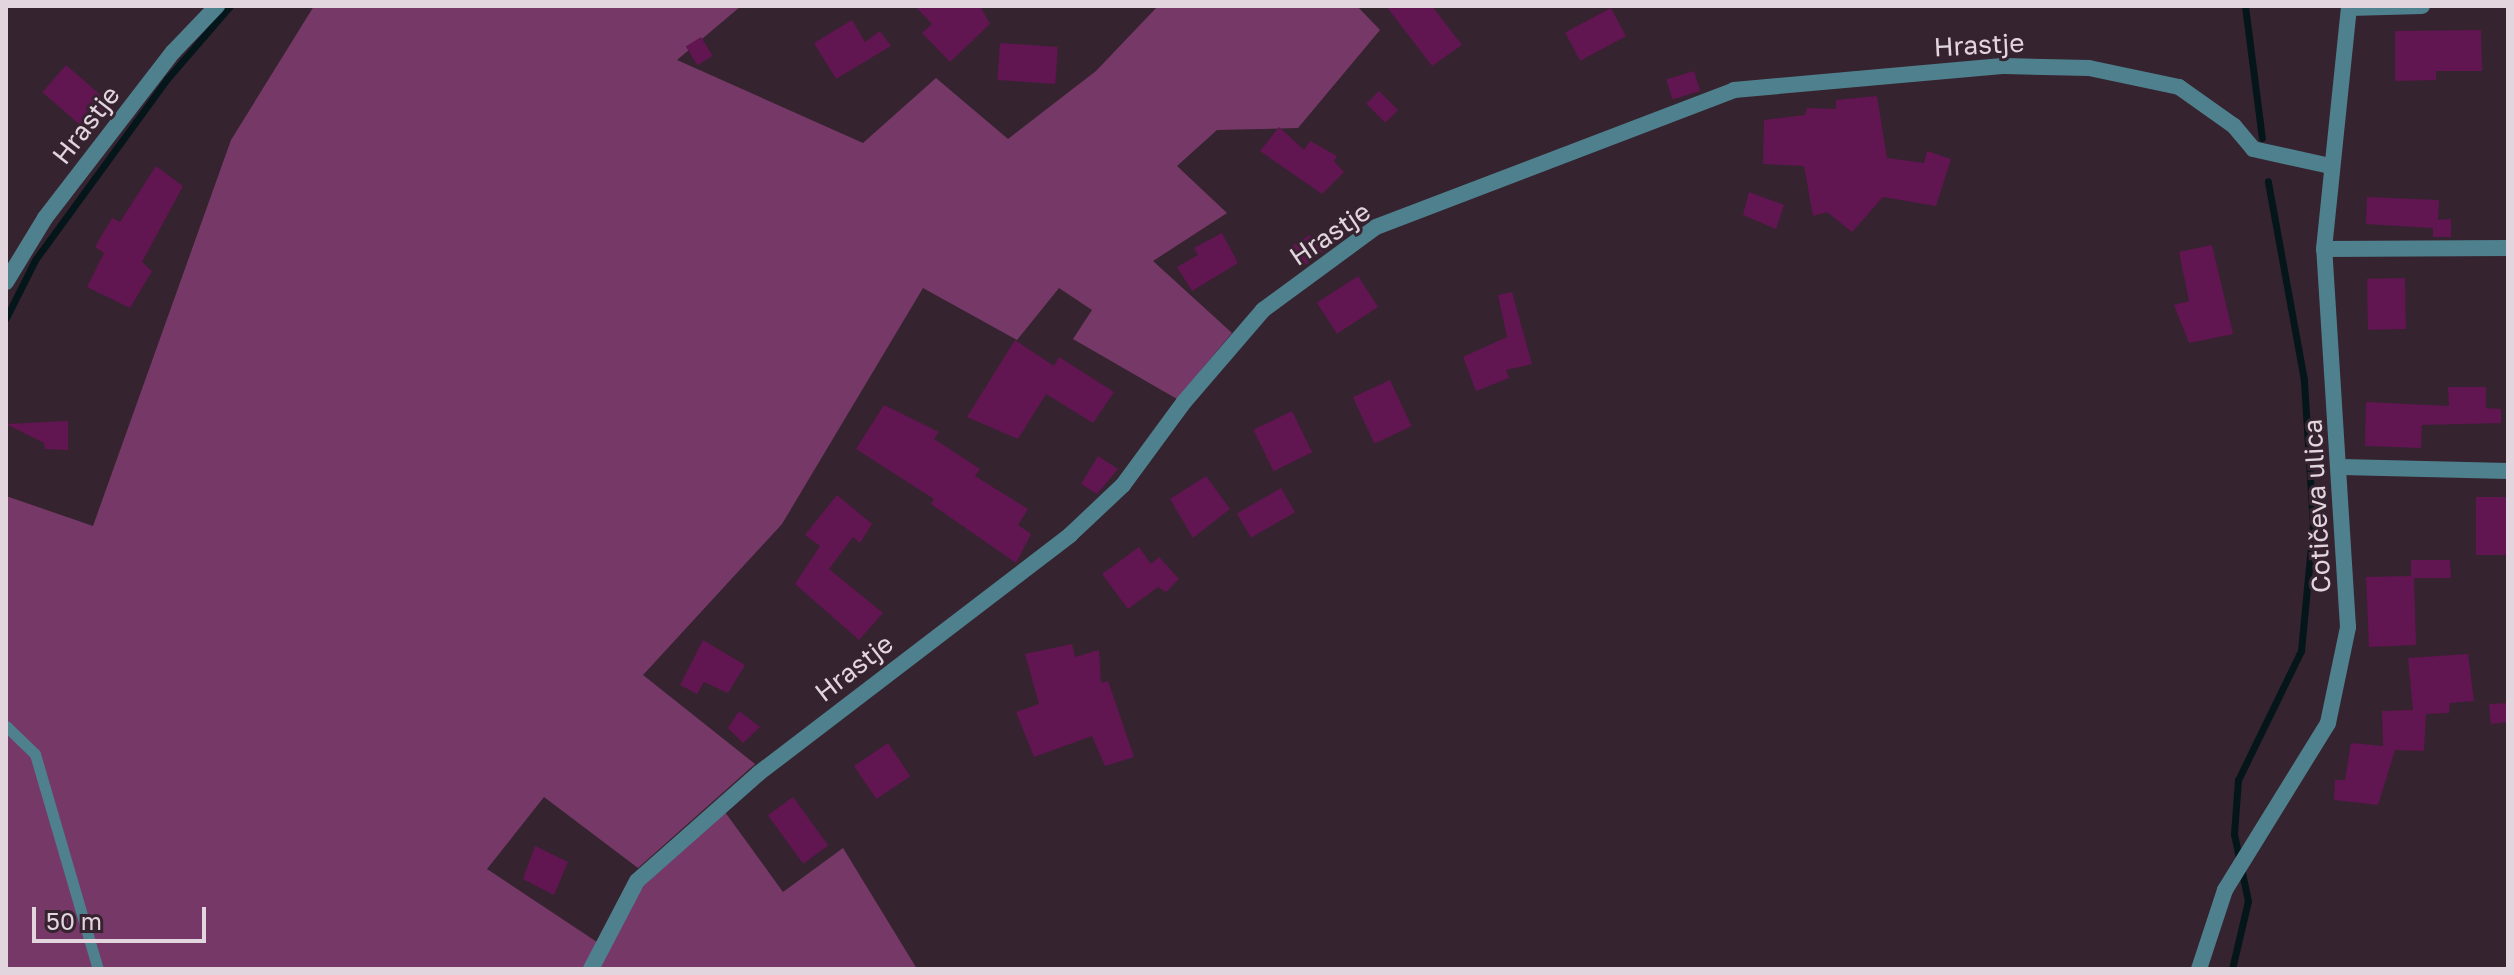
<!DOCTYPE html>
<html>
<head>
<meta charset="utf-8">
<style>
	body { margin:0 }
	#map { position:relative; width:2514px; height:975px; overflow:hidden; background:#362330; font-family:"Golos Text",sans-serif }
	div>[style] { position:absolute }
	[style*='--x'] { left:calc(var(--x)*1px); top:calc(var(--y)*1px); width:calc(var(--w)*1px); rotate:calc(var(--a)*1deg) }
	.green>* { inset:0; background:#763967 }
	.stream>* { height:7px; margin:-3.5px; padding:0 3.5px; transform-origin:3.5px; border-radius:3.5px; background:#05161b }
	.building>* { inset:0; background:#611551; transform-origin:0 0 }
	.lane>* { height:11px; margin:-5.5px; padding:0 5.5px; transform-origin:5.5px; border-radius:5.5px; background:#4e818d }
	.street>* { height:16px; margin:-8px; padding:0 8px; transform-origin:8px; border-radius:8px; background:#4e818d }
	span { translate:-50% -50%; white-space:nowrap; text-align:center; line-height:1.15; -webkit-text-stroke:6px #362330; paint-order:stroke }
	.street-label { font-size:26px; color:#e2d5de }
	.frame { position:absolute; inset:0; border:8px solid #e2d5de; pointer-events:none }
	.scale { position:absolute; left:32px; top:907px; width:174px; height:36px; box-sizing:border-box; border:4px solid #e2d5de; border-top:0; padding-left:10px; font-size:24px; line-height:28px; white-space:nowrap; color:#e2d5de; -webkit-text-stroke:6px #362330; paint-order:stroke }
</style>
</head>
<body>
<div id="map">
	<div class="green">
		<i style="clip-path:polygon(314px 6px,741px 6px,677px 60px,863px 143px,936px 78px,1008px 139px,1096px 71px,1158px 6px,1357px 6px,1380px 30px,1298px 128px,1217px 130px,1177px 166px,1227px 213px,1153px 261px,1232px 333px,1177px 399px,1073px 339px,1092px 310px,1059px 288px,1017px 340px,923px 288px,782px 524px,643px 675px,755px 764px,638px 868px,544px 797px,487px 869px,609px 950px,642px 887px,725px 812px,783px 892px,843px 848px,917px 969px,6px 969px,6px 496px,93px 526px,231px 140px)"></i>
	</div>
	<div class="stream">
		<i style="--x:2245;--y:6;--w:133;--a:82.7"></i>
		<i style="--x:6;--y:318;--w:65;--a:-63.4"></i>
		<i style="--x:35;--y:260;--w:224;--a:-53.9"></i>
		<i style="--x:167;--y:79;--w:96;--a:-49.2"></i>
		<i style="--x:2232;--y:969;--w:70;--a:-76.8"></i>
		<i style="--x:2248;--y:901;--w:68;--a:-101.8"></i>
		<i style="--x:2234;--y:834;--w:54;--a:-85.8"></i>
		<i style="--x:2238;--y:780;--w:144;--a:-64"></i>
		<i style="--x:2301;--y:651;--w:127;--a:-84.6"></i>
		<i style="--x:2313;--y:525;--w:145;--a:-93.6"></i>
		<i style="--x:2304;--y:380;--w:202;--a:-100.3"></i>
	</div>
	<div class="building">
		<i style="clip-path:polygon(915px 6px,980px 6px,990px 24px,950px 62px,922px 33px,932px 24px)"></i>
		<i style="clip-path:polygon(1386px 6px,1432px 6px,1462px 45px,1432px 66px)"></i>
		<i style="left:1611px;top:8px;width:32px;height:52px;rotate:62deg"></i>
		<i style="clip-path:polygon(852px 20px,865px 42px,880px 31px,891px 46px,836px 79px,814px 43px)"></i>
		<i style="clip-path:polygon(2481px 30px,2482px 71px,2436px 71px,2436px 80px,2395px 81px,2395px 31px)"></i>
		<i style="left:701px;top:37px;width:22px;height:18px;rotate:58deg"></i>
		<i style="left:1000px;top:43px;width:58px;height:37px;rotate:4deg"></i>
		<i style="left:66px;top:65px;width:57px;height:36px;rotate:41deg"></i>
		<i style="left:1694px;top:71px;width:21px;height:29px;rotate:73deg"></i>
		<i style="left:1379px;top:91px;width:27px;height:18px;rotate:45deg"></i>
		<i style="clip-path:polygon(1877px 96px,1887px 158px,1924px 163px,1927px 151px,1951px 159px,1936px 206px,1883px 197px,1852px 232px,1827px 212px,1813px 216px,1804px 166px,1763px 164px,1764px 120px,1805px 115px,1807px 108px,1836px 109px,1836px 100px)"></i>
		<i style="clip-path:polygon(1279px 127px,1304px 150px,1310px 141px,1337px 156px,1334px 161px,1344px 172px,1322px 194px,1260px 151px)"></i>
		<i style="clip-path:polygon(156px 166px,183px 186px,142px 262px,152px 271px,130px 308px,87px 287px,104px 253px,95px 247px,112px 218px,120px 222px)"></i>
		<i style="clip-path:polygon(1749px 192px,1784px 205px,1776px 229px,1743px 215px)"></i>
		<i style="clip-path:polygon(2367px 197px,2439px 200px,2438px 220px,2451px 219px,2451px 237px,2433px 237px,2433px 228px,2366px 224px)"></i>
		<i style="clip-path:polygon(1222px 233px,1238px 263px,1192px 291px,1177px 267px,1198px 255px,1194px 248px)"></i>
		<i style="clip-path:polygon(1310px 235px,1323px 252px,1304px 266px,1289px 248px)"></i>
		<i style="clip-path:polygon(2212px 245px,2233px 334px,2189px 343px,2174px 305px,2189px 301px,2179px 252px)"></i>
		<i style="left:1358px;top:276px;width:37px;height:49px;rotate:57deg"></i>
		<i style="left:2405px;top:278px;width:51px;height:38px;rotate:89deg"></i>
		<i style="clip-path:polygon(1512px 292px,1532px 364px,1506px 370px,1509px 378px,1476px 391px,1463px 357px,1507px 337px,1498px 295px)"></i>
		<i style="clip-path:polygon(1015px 340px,1054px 366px,1059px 357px,1114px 392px,1093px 423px,1046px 394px,1018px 439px,967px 417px)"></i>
		<i style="left:1390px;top:380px;width:51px;height:41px;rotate:65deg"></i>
		<i style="clip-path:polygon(2448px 387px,2486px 387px,2486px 408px,2501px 409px,2501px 423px,2422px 425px,2421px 448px,2365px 446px,2366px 402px,2449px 406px)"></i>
		<i style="clip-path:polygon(884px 405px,939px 432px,934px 439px,980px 469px,975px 476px,1028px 509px,1018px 525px,1031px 534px,1016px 563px,931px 504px,934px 499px,856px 449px)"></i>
		<i style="left:1292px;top:411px;width:46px;height:43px;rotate:64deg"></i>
		<i style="clip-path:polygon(68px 421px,68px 450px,45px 449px,44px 443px,6px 424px)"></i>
		<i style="clip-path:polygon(1098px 456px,1118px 469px,1097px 494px,1081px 484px)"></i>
		<i style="clip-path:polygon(1206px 476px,1230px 509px,1193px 538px,1170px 499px)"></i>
		<i style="left:1281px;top:488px;width:28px;height:51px;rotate:60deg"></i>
		<i style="clip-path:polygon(837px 495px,872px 524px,860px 543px,853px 537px,829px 569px,883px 613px,859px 640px,795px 584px,820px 546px,805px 535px)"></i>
		<i style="left:2508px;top:497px;width:58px;height:32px;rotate:90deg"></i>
		<i style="clip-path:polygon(1139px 547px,1151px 564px,1159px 557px,1179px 579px,1166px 592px,1158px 587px,1128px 609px,1102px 574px)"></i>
		<i style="clip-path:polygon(2411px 560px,2450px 560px,2451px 578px,2414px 578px,2416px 645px,2369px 647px,2366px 577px,2411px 576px)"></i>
		<i style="clip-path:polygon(703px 640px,745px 665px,728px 693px,704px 682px,697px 694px,680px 685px)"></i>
		<i style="clip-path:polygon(1072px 644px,1075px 657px,1099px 650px,1101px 683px,1108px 681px,1134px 757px,1105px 766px,1092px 736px,1034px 757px,1016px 712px,1039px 704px,1025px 654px)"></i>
		<i style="clip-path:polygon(2468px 654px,2474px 701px,2450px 703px,2449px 713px,2426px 714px,2424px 751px,2395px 750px,2378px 805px,2334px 800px,2335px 780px,2345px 780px,2351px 743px,2383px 746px,2382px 711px,2413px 710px,2408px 658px)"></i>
		<i style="clip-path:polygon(2508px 703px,2508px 722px,2491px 724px,2489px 704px)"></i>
		<i style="clip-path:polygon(739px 711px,760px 727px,743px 743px,728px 728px)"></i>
		<i style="left:888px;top:743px;width:40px;height:41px;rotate:56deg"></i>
		<i style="left:793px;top:797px;width:60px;height:31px;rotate:54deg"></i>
		<i style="clip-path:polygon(535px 846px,568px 862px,554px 895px,523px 879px)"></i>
	</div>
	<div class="lane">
		<i style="--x:6;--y:726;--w:40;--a:44"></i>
		<i style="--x:35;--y:754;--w:224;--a:73.7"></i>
	</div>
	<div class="street">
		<i style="--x:2349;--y:8;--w:73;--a:-1.6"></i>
		<i style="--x:2324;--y:249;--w:184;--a:-0.3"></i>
		<i style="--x:6;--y:282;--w:75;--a:-58.6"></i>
		<i style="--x:45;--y:218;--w:210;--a:-52.4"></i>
		<i style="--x:173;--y:52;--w:64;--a:-46.3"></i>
		<i style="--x:2341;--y:467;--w:167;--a:1.4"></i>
		<i style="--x:591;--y:969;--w:99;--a:-62.4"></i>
		<i style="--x:637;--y:881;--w:163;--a:-41.5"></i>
		<i style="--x:759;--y:773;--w:392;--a:-37.4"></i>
		<i style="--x:1070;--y:535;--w:73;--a:-43.3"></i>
		<i style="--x:1123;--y:485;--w:103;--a:-53.7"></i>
		<i style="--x:1184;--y:402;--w:121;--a:-49.3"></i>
		<i style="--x:1263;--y:310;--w:140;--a:-36.3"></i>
		<i style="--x:1376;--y:227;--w:383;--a:-20.9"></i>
		<i style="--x:1734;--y:90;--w:272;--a:-5.1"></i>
		<i style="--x:2005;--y:66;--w:84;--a:1.4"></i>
		<i style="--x:2089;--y:68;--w:92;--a:11.9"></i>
		<i style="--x:2179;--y:87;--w:67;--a:35.3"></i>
		<i style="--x:2234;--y:126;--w:30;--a:50"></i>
		<i style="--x:2253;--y:149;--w:79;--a:12.4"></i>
		<i style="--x:2199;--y:969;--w:83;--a:-71.8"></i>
		<i style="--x:2225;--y:890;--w:196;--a:-58.3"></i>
		<i style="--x:2328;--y:723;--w:98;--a:-78.2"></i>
		<i style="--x:2348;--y:627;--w:379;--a:-93.6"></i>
		<i style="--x:2324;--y:249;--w:244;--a:-84.1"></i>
	</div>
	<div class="street-label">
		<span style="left:1979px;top:45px;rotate:-3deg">Hrastje</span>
		<span style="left:86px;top:125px;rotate:-52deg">Hrastje</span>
		<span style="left:1330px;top:234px;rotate:-34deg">Hrastje</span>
		<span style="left:2317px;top:506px;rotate:-93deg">Cotičeva ulica</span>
		<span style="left:854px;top:668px;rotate:-38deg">Hrastje</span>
	</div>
	<div class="frame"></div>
	<div class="scale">50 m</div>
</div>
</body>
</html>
